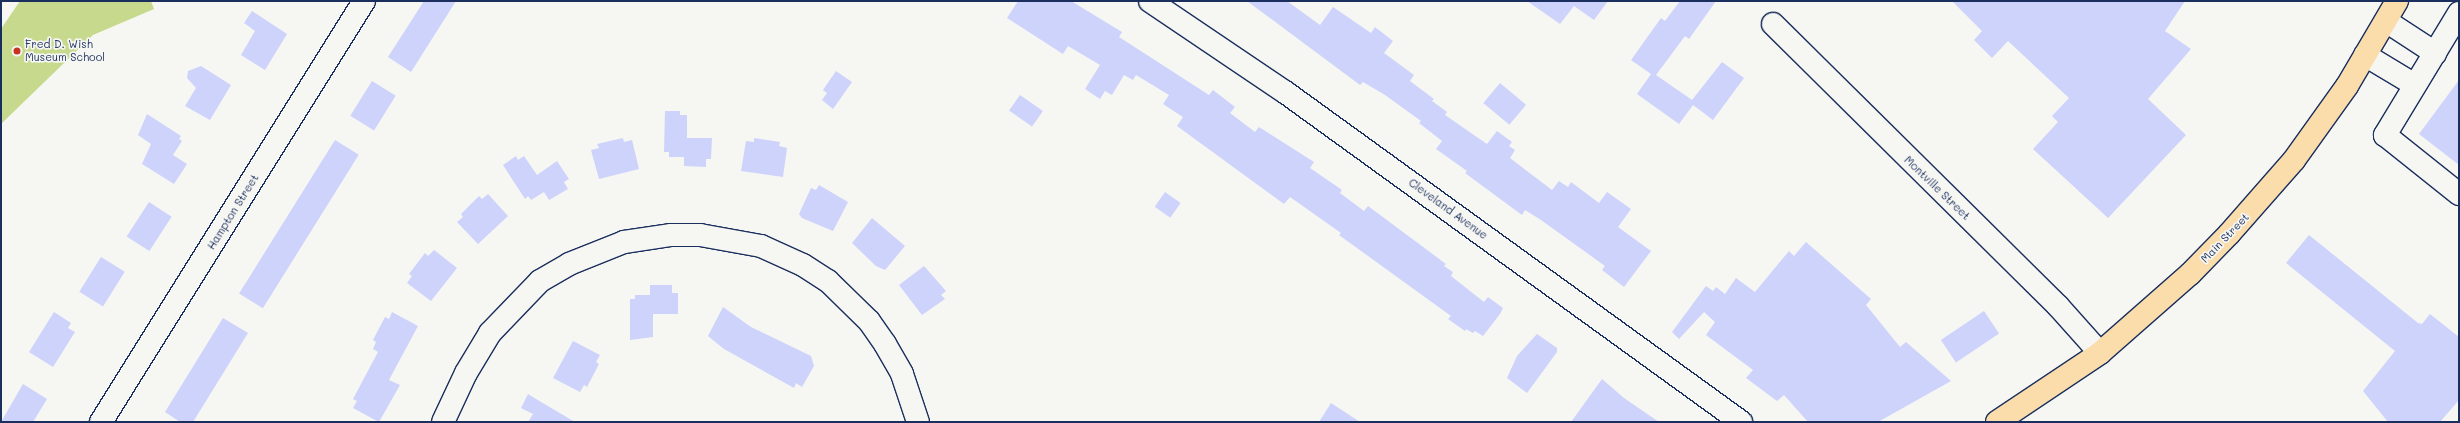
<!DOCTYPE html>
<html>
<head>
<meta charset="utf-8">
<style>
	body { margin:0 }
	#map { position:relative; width:2460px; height:423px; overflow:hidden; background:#f6f6f2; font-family:Mali,sans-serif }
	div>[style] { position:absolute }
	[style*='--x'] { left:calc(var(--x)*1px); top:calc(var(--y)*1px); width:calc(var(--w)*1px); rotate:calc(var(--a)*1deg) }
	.green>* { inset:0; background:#c7d98d }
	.building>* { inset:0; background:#ced3fc; transform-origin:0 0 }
	.roads { filter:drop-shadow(1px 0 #1b2f5e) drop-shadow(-1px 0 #1b2f5e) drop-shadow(0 1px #1b2f5e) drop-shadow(0 -1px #1b2f5e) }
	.minor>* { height:22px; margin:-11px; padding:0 11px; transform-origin:11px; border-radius:11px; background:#f6f6f2 }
	.major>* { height:22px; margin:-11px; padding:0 11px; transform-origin:11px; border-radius:11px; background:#faddab }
	.dots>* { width:11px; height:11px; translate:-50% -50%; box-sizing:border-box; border:2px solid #f6f6f2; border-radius:50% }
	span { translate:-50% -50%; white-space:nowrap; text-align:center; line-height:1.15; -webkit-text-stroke:3.5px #f6f6f2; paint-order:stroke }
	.poi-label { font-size:11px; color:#1b2f5e }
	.left { translate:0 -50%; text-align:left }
	.street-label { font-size:11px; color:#1b2f5e }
	.frame { position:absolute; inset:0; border:2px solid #1b2f5e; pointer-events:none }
</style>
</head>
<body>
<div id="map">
	<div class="green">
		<i style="clip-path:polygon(20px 1px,151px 1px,154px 9px,93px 35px,1px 124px,1px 29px)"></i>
	</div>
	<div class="building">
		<i style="clip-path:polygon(424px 1px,456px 1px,411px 72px,388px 57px)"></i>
		<i style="clip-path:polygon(1018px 1px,1071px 1px,1122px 32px,1119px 37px,1209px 95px,1213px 90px,1235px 107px,1230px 113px,1255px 132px,1259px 127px,1314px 162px,1310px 168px,1342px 190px,1340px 193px,1364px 211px,1368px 206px,1446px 264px,1444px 266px,1453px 272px,1451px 276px,1484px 302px,1488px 297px,1503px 308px,1500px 314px,1483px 336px,1475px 331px,1473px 333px,1466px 329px,1465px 331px,1448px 319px,1451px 316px,1339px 235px,1341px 233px,1290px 197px,1284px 204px,1177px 126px,1183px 117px,1163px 104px,1169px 95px,1136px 75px,1133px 80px,1124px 75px,1112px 95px,1105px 91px,1100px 99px,1085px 89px,1100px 65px,1068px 46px,1063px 54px,1007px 18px)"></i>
		<i style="clip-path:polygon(1247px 1px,1287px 1px,1320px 25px,1333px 7px,1371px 33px,1375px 27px,1393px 41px,1384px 53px,1414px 75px,1410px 81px,1434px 99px,1432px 101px,1447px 112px,1445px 115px,1487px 144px,1497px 131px,1512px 142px,1509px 146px,1515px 150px,1510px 158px,1552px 190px,1559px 181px,1568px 187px,1571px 182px,1599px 203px,1607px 192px,1631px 209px,1618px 227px,1651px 251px,1624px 287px,1602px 270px,1605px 266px,1541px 220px,1525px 210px,1522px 215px,1465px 173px,1467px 171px,1436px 149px,1442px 141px,1419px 123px,1421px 121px,1385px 95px,1363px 82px,1360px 85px)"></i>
		<i style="clip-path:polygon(1527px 1px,1608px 1px,1594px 20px,1574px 6px,1560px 24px)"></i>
		<i style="clip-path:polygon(1680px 1px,1716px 1px,1689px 39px,1685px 36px,1656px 75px,1692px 100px,1722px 62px,1744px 78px,1713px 120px,1693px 105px,1679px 124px,1637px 94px,1651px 74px,1631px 60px,1661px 18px,1665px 21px)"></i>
		<i style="clip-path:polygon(1952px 1px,2185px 1px,2165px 31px,2191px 49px,2148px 99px,2186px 135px,2108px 218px,2033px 149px,2058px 122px,2052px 116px,2069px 98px,2008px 41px,1992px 58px,1974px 40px,1982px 31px)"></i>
		<i style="clip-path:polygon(252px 11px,287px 34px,265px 70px,241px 55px,255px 31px,244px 23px)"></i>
		<i style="clip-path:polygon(201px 66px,231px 85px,210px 120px,185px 106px,196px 88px,187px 78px,188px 71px)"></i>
		<i style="clip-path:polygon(836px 71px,852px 82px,833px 109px,822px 100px,827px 93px,823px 90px)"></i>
		<i style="clip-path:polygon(2459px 80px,2459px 165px,2419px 134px)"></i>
		<i style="left:372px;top:81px;width:28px;height:41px;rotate:32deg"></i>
		<i style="left:1500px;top:83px;width:34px;height:26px;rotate:40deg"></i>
		<i style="left:1020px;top:95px;width:28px;height:19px;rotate:35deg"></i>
		<i style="clip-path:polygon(665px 111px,680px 111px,680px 115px,687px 115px,687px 138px,712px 138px,711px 159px,706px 159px,706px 167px,684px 166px,684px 157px,669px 157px,669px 152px,664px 152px)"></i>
		<i style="clip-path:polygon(147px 114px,181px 136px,179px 139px,182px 141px,173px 155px,187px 164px,174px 184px,142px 164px,151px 144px,138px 135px)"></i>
		<i style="clip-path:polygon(623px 138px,624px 142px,632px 140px,639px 169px,599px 179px,591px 150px,599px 148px,597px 144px)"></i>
		<i style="clip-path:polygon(754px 138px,780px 142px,779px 146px,787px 148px,783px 177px,741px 171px,746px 141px,754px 142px)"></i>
		<i style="left:335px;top:140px;width:28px;height:181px;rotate:32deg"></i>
		<i style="clip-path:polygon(516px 156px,518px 160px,524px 156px,537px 175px,557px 161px,569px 179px,564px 182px,568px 189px,549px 200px,544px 192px,531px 200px,528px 196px,525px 199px,503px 165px)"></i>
		<i style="clip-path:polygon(819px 185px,848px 202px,833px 231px,802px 218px,799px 214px,811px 188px,816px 190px)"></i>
		<i style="left:1165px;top:192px;width:19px;height:18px;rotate:35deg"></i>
		<i style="clip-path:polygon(488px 194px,508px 216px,478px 244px,457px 222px,463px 217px,461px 214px,479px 196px,482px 199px)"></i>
		<i style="left:149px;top:202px;width:27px;height:41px;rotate:33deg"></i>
		<i style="clip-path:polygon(872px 218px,905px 246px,885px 270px,876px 266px,852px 243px)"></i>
		<i style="clip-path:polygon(2309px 235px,2418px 323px,2422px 324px,2430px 314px,2459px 337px,2459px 400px,2440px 422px,2388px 422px,2363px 391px,2395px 351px,2286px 263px)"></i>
		<i style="clip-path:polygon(1806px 242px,1871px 299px,1866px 305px,1900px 347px,1906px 342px,1951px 381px,1878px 422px,1808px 422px,1784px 395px,1777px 401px,1746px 378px,1753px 370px,1706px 335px,1715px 322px,1704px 312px,1679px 339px,1672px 332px,1706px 286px,1713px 291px,1716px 287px,1725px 294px,1736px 278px,1755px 292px,1789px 251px,1794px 256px)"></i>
		<i style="clip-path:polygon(434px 250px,457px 268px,431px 301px,407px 283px,412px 276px,409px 274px,425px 253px,428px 256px)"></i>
		<i style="left:101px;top:257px;width:28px;height:41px;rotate:32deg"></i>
		<i style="clip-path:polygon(924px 266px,946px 291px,941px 295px,945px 299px,922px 315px,899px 285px)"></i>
		<i style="clip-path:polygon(650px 285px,672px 285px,672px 293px,678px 293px,678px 314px,653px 314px,653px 337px,630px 340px,630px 299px,635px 299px,635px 295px,650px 295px)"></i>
		<i style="clip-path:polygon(723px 307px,751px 327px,811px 356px,814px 366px,802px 387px,796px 383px,794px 388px,724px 349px,708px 336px)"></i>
		<i style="left:1984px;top:311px;width:27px;height:52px;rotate:56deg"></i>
		<i style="clip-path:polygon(54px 312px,71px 323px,68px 328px,75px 332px,53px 367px,29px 352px)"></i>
		<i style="clip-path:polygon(392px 312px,418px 326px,389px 380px,400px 385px,379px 422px,353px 408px,357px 401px,353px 399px,378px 352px,373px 349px,376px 342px,373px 340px,385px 317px,389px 319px)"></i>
		<i style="clip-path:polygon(223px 318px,248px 333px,193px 422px,180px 422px,165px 412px)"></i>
		<i style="clip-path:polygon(1537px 334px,1557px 348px,1557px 352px,1527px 393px,1507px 378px,1517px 356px)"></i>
		<i style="clip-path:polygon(573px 341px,600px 355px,596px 362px,599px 364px,587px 387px,584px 385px,580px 392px,553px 378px)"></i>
		<i style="clip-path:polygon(1602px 379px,1624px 398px,1659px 422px,1571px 422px)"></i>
		<i style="clip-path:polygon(23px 384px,47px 399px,33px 422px,1px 422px)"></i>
		<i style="clip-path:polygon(528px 394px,541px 402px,575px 422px,528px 422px,533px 414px,521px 408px)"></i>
		<i style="clip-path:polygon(1331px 403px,1360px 422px,1319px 422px)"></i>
	</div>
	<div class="roads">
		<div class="minor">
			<i style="--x:1150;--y:1;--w:163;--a:34"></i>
			<i style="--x:1285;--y:92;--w:563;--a:35.89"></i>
			<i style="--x:2459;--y:13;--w:143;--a:121.2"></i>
			<i style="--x:2385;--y:135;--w:95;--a:38.6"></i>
			<i style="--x:2386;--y:21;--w:59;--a:33.1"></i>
			<i style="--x:1773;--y:24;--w:401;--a:44.7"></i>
			<i style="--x:2058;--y:306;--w:63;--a:48.2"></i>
			<i style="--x:2365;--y:55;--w:58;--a:31"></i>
			<i style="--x:101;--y:422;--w:496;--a:-58"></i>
			<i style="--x:443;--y:422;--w:54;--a:-64.9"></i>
			<i style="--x:466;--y:373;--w:47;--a:-59"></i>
			<i style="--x:490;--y:333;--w:72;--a:-46.1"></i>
			<i style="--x:540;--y:281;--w:34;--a:-30"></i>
			<i style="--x:569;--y:264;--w:59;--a:-21.8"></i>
			<i style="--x:624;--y:242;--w:48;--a:-8.5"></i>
			<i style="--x:671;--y:235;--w:29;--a:0"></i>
			<i style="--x:700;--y:235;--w:62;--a:10.2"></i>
			<i style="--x:761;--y:246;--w:46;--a:24.3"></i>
			<i style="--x:803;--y:265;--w:30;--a:33"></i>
			<i style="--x:828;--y:281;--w:57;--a:44.3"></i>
			<i style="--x:869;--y:321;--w:28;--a:55"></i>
			<i style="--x:885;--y:344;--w:34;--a:60"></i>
			<i style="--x:902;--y:374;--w:51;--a:71.6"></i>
		</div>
		<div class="major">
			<i style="--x:1997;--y:422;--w:124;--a:-33.8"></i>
			<i style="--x:2100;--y:353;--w:120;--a:-41.3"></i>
			<i style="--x:2190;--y:274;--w:56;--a:-45.7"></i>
			<i style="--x:2229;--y:234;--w:98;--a:-48.7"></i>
			<i style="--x:2294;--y:160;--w:91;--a:-54.4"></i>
			<i style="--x:2347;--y:86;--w:99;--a:-59.5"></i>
		</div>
	</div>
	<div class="dots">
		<i style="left:17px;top:51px;background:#c8321e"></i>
	</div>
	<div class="poi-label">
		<span class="left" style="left:25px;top:51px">Fred D. Wish<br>Museum School</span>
	</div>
	<div class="street-label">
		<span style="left:1937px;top:188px;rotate:44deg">Montville Street</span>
		<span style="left:1448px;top:209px;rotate:36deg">Cleveland Avenue</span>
		<span style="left:233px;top:212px;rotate:-58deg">Hampton Street</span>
		<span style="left:2225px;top:238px;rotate:-46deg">Main Street</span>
	</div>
	<div class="frame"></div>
</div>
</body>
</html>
